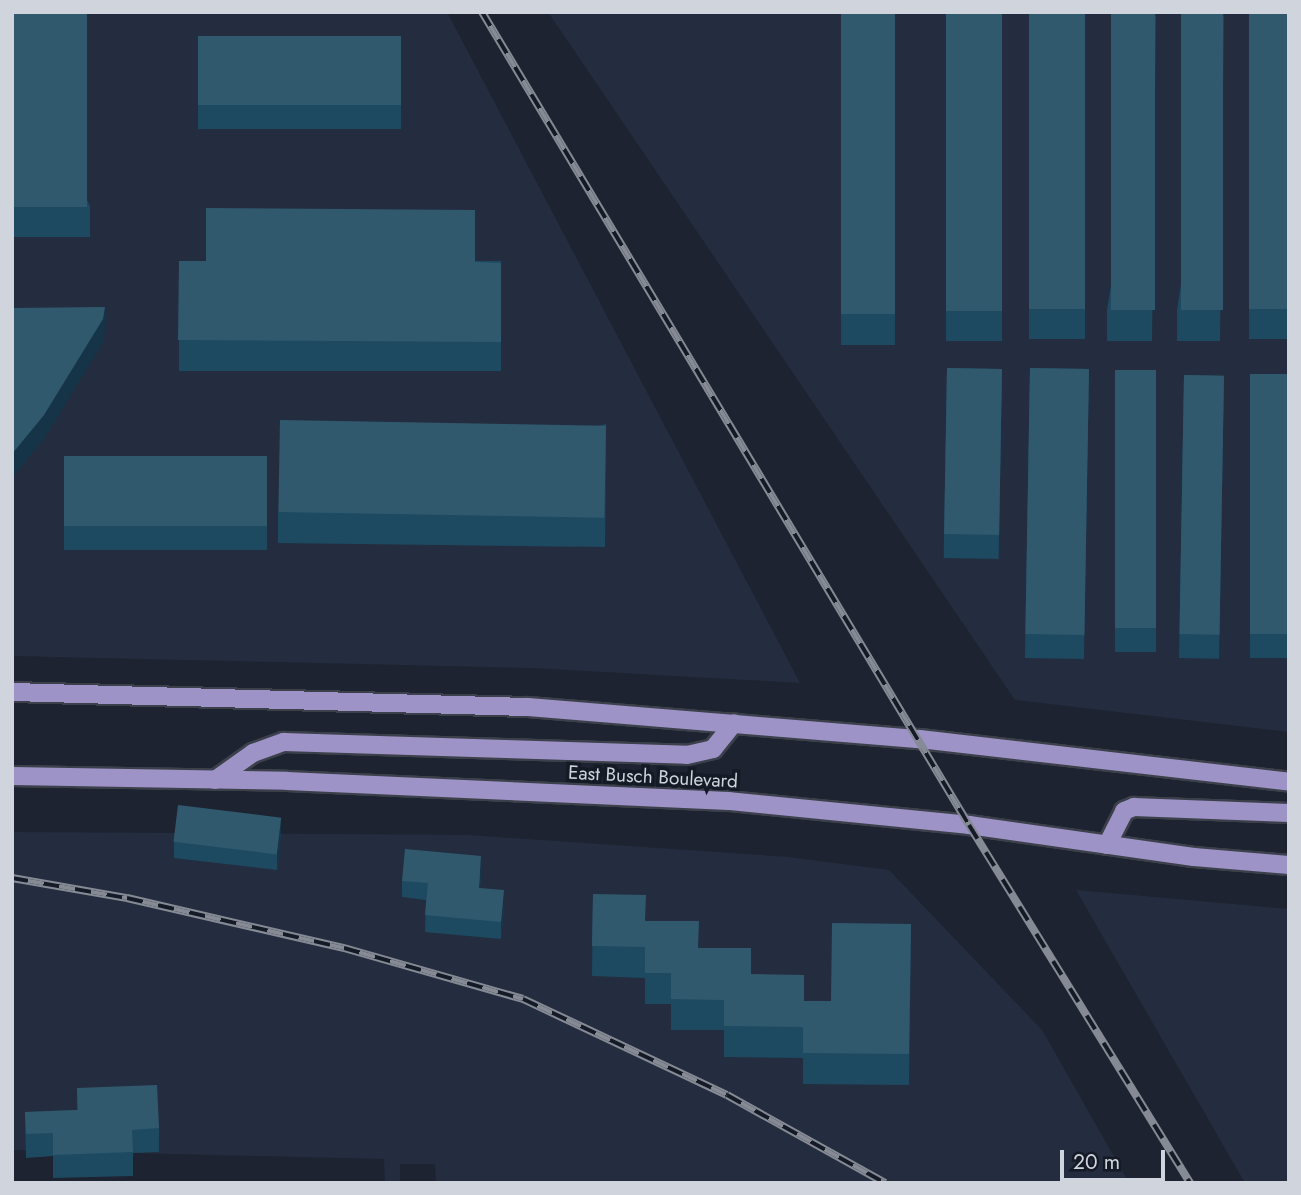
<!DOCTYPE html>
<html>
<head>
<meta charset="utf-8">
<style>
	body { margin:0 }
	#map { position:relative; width:1301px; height:1195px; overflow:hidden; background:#1d2330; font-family:Jost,sans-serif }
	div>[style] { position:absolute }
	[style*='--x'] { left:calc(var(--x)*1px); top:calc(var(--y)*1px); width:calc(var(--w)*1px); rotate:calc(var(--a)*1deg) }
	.built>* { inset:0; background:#242d3f }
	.roads { filter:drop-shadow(2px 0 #3c404a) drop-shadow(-2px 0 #3c404a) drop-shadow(0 2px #3c404a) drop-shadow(0 -2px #3c404a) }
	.primary>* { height:18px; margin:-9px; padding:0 9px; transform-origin:9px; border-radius:9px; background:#9d93c7 }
	.rail>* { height:8px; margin-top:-4px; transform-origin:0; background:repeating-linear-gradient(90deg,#141a26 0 16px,#858a94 0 32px); box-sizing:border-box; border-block:2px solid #858a94 }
	.wall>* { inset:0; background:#1d4a61; transform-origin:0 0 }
	.shaded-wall>* { inset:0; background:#153448 }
	.building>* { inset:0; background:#31596e; transform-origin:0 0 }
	span { translate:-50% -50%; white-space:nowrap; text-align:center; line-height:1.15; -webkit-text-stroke:7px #141a26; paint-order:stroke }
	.street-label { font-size:19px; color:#d0d4dc }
	.frame { position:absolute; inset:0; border:14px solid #d0d4dc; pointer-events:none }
	.scale { position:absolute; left:1060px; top:1150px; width:105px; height:32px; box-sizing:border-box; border:4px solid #d0d4dc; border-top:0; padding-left:9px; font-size:21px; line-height:24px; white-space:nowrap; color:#d0d4dc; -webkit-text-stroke:5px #141a26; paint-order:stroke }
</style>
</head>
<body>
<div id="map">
	<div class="built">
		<i style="clip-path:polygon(12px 12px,447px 12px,800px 683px,533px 668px,12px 656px)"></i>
		<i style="clip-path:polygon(548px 12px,1289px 12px,1289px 732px,1015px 700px)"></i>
		<i style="clip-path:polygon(12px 832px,468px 835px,788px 857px,889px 870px,1042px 1030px,1129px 1183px,436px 1183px,435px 1164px,400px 1164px,400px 1183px,385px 1183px,384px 1159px,12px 1150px)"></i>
		<i style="clip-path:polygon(1076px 890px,1289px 909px,1289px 1183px,1245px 1183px)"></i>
	</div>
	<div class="roads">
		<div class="primary">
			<i style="--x:12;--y:692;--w:516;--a:1.67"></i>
			<i style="--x:528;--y:707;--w:393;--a:4.7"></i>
			<i style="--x:920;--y:739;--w:371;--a:6.6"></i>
			<i style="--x:12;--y:776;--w:275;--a:1"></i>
			<i style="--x:287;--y:781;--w:442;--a:2.6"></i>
			<i style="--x:729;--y:801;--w:241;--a:5.7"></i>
			<i style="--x:969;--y:825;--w:227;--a:8.1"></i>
			<i style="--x:1194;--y:857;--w:95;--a:4.8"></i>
			<i style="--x:215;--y:780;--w:47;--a:-35.4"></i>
			<i style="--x:253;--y:753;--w:33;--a:-20"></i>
			<i style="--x:284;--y:742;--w:403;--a:1.8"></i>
			<i style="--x:687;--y:755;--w:27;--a:-13"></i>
			<i style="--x:713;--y:749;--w:33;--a:-51"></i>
			<i style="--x:1107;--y:845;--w:38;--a:-63"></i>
			<i style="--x:1124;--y:811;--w:11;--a:-22"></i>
			<i style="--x:1134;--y:807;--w:155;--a:2.2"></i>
		</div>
	</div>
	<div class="rail">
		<i style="--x:482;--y:12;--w:948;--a:59.08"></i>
		<i style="--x:969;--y:825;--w:421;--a:58.3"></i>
		<i style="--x:12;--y:878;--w:117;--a:9.9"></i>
		<i style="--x:127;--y:898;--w:223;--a:13"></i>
		<i style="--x:344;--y:948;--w:186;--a:15.9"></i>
		<i style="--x:523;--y:999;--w:225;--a:25.2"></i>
		<i style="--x:727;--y:1095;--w:181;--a:29.1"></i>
	</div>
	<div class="wall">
		<i style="clip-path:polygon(12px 12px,90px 207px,90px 237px,12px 237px)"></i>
		<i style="left:841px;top:12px;width:54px;height:333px"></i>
		<i style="left:946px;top:12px;width:56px;height:329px"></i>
		<i style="left:1029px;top:12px;width:56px;height:327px"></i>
		<i style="clip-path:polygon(1156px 12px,1152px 341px,1107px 341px,1107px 310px)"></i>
		<i style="clip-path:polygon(1224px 12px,1220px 341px,1177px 341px,1177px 310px)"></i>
		<i style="left:1249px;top:12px;width:40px;height:327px"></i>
		<i style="left:198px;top:36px;width:203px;height:93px"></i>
		<i style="left:179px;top:261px;width:322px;height:110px"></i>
		<i style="left:947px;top:368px;width:55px;height:190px;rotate:1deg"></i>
		<i style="left:1030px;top:368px;width:59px;height:290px;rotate:1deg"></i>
		<i style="left:1115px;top:370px;width:41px;height:282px"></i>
		<i style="left:1250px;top:374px;width:39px;height:284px"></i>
		<i style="left:1184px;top:375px;width:40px;height:283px;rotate:1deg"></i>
		<i style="clip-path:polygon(606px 424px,605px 547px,278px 543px,278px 512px)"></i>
		<i style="left:64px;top:456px;width:203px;height:94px"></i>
		<i style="clip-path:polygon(281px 833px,277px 870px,174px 858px,174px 842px)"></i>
		<i style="clip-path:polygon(481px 872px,480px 888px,504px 907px,501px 939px,425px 932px,426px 900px,402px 897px,402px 881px)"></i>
		<i style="clip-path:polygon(593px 894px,804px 1001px,831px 1001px,911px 924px,909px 1085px,803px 1084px,803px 1058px,724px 1057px,724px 1030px,671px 1030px,671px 1004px,645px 1004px,645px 978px,592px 976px)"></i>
		<i style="clip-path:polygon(77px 1088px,159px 1128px,159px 1152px,133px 1153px,133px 1176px,53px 1178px,53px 1156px,26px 1158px,25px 1112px,77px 1110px)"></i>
	</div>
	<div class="shaded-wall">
		<i style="clip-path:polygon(105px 307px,105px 331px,103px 343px,44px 439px,12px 478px,12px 454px)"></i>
		<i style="clip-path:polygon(281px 817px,281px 833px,277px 870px,277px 853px)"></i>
		<i style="clip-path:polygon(481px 856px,481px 872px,479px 904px,479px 888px)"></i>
		<i style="clip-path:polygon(504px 890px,504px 907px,501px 939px,501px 922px)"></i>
	</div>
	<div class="building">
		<i style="left:12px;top:12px;width:75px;height:195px"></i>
		<i style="left:841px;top:12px;width:54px;height:302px"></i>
		<i style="left:946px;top:12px;width:56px;height:299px"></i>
		<i style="left:1029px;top:12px;width:56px;height:297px"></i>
		<i style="left:1111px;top:12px;width:44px;height:298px"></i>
		<i style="left:1181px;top:12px;width:42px;height:298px"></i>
		<i style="left:1249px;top:12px;width:40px;height:297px"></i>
		<i style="left:198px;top:36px;width:203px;height:69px"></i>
		<i style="clip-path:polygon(206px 208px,475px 210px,475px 262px,501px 263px,501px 342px,178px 340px,179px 261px,206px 261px)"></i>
		<i style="clip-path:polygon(105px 307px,103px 319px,44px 415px,12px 454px,12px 308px)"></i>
		<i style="left:947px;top:368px;width:55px;height:166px;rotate:1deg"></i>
		<i style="left:1030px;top:368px;width:59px;height:266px;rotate:1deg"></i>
		<i style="left:1115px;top:370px;width:41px;height:258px"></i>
		<i style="left:1250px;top:374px;width:39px;height:260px"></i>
		<i style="left:1184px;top:375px;width:40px;height:259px;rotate:1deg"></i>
		<i style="left:280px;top:420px;width:326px;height:92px;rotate:1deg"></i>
		<i style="left:64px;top:456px;width:203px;height:70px"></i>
		<i style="left:178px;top:805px;width:104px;height:37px;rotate:7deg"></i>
		<i style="clip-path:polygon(405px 849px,481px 856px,479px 888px,504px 890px,501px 922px,425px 915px,428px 883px,402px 881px)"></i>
		<i style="clip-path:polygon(593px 894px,646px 895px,645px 921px,699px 921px,698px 948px,751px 948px,751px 974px,804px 975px,804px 1001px,831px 1001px,832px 923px,911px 924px,909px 1054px,803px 1053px,803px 1027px,724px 1026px,724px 1000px,671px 999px,671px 973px,645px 973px,645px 947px,592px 946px)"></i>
		<i style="clip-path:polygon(157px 1085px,159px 1128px,132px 1130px,133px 1152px,53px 1155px,53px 1133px,26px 1134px,25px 1112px,78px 1110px,77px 1088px)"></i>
	</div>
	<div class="street-label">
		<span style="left:653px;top:777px;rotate:3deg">East Busch Boulevard</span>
	</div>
	<div class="frame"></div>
	<div class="scale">20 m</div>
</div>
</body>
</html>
